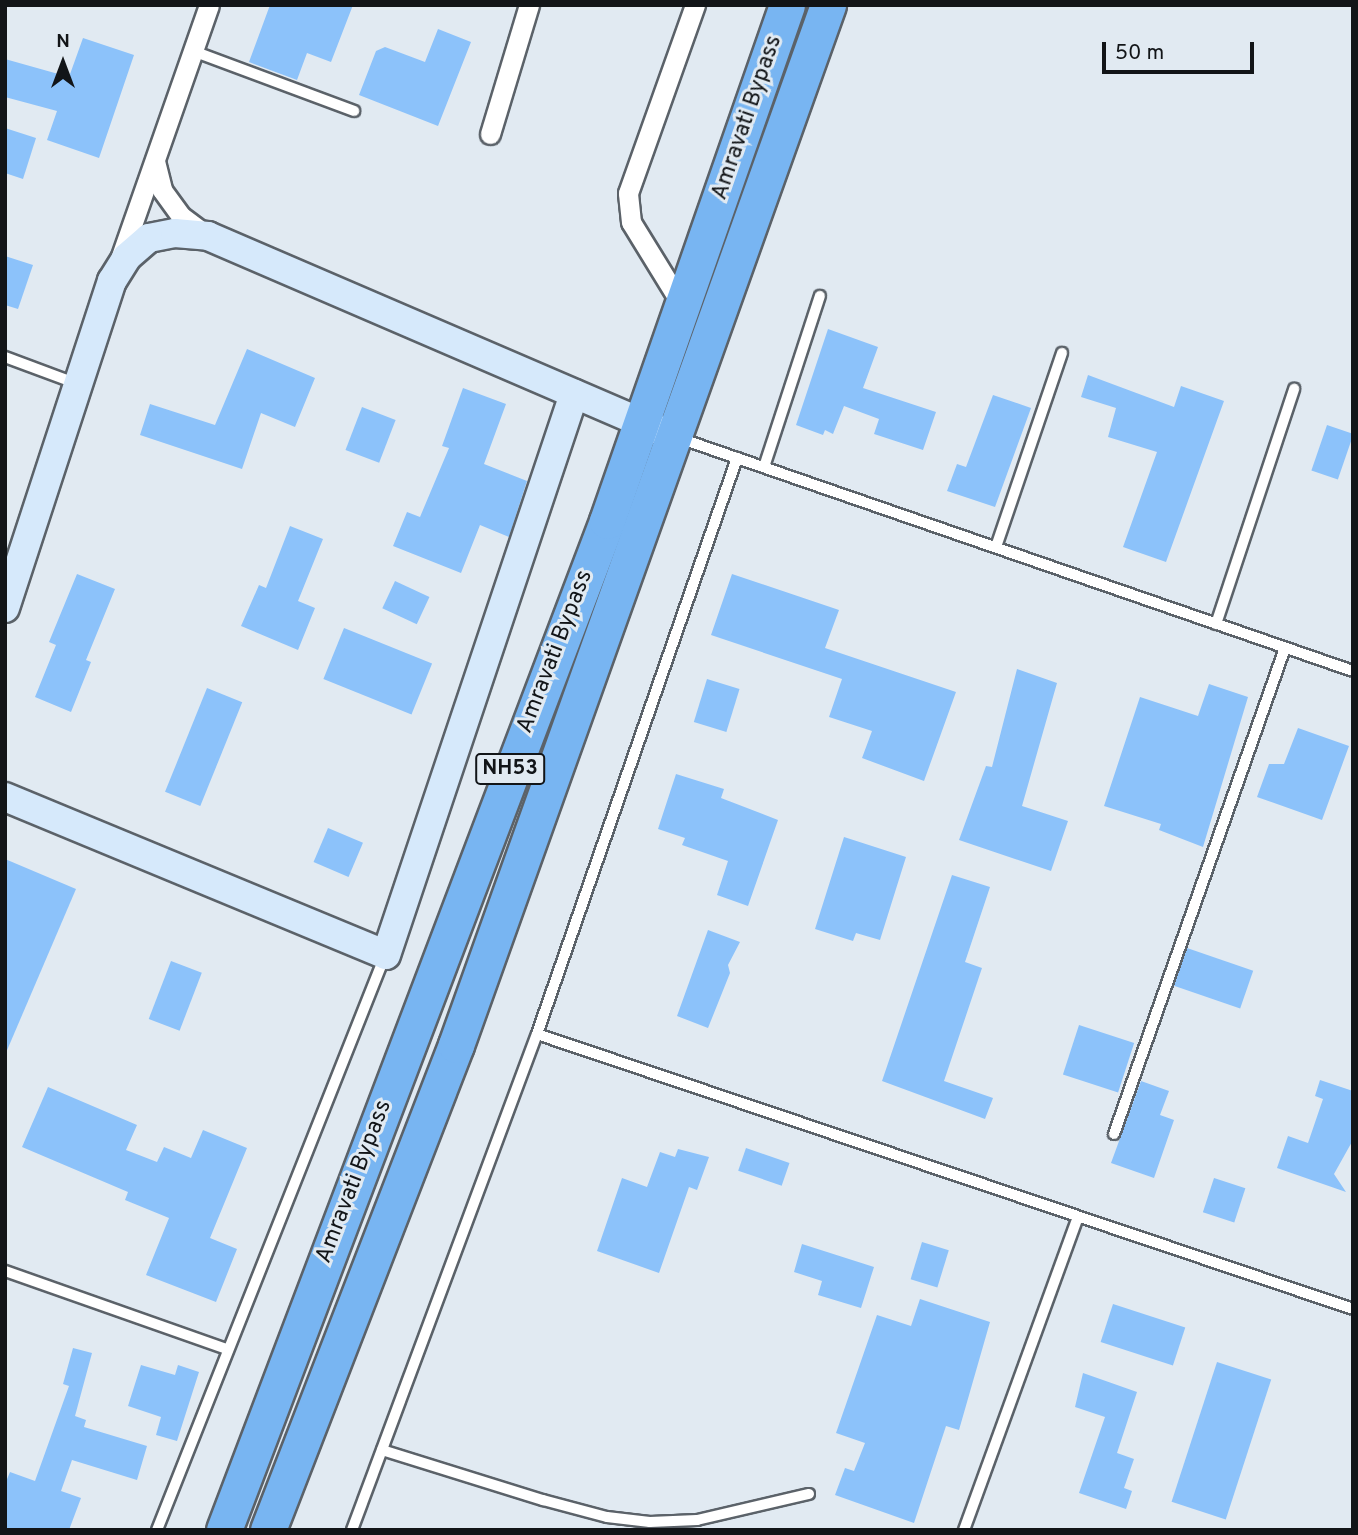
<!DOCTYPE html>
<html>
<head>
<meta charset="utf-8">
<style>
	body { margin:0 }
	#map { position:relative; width:1358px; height:1535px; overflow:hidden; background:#e1eaf2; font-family:Overpass,sans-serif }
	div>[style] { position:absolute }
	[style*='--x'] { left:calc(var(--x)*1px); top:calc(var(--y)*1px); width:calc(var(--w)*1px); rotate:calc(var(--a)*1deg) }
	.building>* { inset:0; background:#8cc2fa; transform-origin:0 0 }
	.roads { filter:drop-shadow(2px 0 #5b6269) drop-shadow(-2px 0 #5b6269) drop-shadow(0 2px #5b6269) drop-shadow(0 -2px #5b6269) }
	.lane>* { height:10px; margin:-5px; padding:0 5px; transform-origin:5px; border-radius:5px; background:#fff }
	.street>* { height:19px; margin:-9.5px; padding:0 9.5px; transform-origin:9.5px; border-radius:9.5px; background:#fff }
	.secondary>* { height:28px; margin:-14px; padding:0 14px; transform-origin:14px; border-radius:14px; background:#d6e9fb }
	.highway>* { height:35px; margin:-17.5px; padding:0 17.5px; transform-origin:17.5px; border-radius:17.5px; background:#78b5f2 }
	span { translate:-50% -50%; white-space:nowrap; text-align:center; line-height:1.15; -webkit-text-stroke:6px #e1eaf2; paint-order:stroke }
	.shield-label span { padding:2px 5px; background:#e1eaf2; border:2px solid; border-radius:5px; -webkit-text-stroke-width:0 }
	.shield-label { font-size:21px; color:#121518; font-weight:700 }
	.street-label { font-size:23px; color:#121518 }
	.frame { position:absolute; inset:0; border:7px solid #121518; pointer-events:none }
	.north { position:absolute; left:28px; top:28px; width:70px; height:70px; -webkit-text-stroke:5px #e1eaf2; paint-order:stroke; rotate:0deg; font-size:19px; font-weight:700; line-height:28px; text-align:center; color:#121518 }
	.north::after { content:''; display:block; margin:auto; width:24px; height:32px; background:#121518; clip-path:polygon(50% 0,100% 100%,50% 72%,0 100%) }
	.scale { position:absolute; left:1102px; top:42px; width:152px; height:32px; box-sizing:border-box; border:4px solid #121518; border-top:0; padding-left:9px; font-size:21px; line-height:24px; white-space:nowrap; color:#121518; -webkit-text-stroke:5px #e1eaf2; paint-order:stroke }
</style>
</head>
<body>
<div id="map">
	<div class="building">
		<i style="clip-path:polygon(270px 5px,353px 5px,331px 62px,307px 53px,297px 80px,249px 62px)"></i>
		<i style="clip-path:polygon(438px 29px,471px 42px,438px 126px,359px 95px,376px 51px,385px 47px,425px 62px)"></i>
		<i style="clip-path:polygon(83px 38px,134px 55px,99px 158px,47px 140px,57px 111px,5px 97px,5px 59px,69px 77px)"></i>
		<i style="clip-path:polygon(5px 128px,36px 138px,23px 179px,5px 173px)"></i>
		<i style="clip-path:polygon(5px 256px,33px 265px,18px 309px,5px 305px)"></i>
		<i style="clip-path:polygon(828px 329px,878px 347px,863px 388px,936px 412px,923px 450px,874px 434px,879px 419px,844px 406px,833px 434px,825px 430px,823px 435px,796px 425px)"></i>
		<i style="clip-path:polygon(247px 349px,315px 378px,295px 427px,261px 413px,242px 469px,140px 435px,150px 404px,215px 425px)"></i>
		<i style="clip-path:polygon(1088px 375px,1174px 407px,1181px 386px,1224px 401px,1166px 562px,1123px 547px,1157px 452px,1108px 437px,1116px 408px,1081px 397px)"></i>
		<i style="clip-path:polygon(463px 388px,506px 404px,484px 464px,527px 481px,509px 537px,480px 525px,461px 573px,393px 546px,407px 512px,420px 517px,449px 448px,442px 446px)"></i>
		<i style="clip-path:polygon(993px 395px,1031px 408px,995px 507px,947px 491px,957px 464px,966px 467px)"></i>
		<i style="left:362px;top:407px;width:36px;height:46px;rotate:21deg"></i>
		<i style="left:1327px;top:425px;width:28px;height:48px;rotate:19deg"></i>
		<i style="clip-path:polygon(290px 526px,323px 539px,298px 601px,315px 608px,298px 650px,241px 626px,259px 585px,266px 588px)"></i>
		<i style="clip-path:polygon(77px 574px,115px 589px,86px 660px,91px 662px,71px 712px,35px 697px,56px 645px,49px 642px)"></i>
		<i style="clip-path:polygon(732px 574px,839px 610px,825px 648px,956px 692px,924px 781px,862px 758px,872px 731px,829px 717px,842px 679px,711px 635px)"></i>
		<i style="left:395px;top:581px;width:38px;height:30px;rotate:25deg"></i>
		<i style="left:344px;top:628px;width:95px;height:55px;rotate:22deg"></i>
		<i style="clip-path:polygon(1017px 669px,1057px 683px,1022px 806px,1068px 821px,1051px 871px,959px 840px,986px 766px,992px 767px)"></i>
		<i style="left:707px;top:679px;width:34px;height:45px;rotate:17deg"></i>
		<i style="clip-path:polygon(1209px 684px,1248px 697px,1203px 847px,1159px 830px,1161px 824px,1104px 806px,1140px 697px,1198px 716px)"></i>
		<i style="left:207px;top:688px;width:38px;height:112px;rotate:22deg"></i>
		<i style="clip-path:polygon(1298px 728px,1349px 746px,1322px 820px,1257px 797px,1269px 764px,1284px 764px)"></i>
		<i style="clip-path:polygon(676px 774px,724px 789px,721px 798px,778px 820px,748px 906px,717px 895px,728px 861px,682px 845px,685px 838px,658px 829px)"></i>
		<i style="left:328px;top:828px;width:38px;height:37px;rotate:23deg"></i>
		<i style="clip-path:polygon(844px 837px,906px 857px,880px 940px,856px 933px,853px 941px,815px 929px)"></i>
		<i style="clip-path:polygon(5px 859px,76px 889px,5px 1055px)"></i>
		<i style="clip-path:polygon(952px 875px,990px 887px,965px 962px,982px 968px,944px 1081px,993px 1098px,985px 1119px,882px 1081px)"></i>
		<i style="clip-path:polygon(708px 930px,740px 942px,728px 965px,730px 973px,708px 1028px,677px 1016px)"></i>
		<i style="left:1187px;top:948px;width:70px;height:40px;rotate:19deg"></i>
		<i style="left:171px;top:961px;width:33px;height:62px;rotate:21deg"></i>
		<i style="left:1079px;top:1025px;width:58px;height:52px;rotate:18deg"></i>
		<i style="clip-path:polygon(1320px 1080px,1353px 1091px,1353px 1140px,1334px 1174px,1346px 1192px,1277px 1168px,1288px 1136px,1308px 1143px,1323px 1099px,1315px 1096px)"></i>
		<i style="clip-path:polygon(1141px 1081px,1169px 1091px,1160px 1115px,1174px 1120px,1154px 1178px,1111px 1163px)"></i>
		<i style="clip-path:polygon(48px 1087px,137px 1125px,126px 1150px,157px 1162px,164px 1147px,191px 1158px,203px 1130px,247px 1148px,210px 1238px,237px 1249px,216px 1302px,146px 1275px,169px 1218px,125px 1200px,128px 1192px,22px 1147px)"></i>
		<i style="left:746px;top:1148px;width:46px;height:24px;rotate:19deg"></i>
		<i style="clip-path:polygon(678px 1149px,709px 1157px,697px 1190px,689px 1187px,659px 1273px,597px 1251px,622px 1178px,647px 1187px,660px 1152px,675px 1157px)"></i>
		<i style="left:1214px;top:1178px;width:33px;height:36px;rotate:18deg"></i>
		<i style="left:922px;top:1242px;width:28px;height:39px;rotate:17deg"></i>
		<i style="clip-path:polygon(802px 1244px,874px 1267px,861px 1308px,818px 1295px,822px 1281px,794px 1272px)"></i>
		<i style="clip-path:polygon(920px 1299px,990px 1322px,959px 1430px,946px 1426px,914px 1523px,835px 1495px,845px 1468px,854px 1471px,865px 1443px,836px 1433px,877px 1315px,911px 1326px)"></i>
		<i style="left:1113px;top:1304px;width:76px;height:40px;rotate:18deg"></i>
		<i style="clip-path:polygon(73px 1348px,92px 1353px,75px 1416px,86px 1420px,84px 1427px,147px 1446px,137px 1480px,72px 1460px,61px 1491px,81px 1498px,69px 1530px,5px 1530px,5px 1484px,10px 1472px,35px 1481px,69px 1386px,63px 1384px)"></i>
		<i style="left:1217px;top:1362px;width:57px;height:147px;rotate:18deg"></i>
		<i style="clip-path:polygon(141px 1365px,175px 1375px,178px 1365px,199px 1372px,177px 1441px,156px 1435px,161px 1417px,128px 1406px)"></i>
		<i style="clip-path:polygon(1083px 1373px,1137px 1392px,1117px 1453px,1134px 1459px,1124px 1488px,1132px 1491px,1126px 1509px,1079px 1493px,1105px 1417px,1075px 1407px)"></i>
	</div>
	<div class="roads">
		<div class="lane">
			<i style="--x:193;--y:51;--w:172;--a:20.4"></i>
			<i style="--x:5;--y:357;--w:75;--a:20.4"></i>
			<i style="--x:679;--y:438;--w:713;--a:19.07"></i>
			<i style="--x:764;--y:467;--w:180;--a:-71.9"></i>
			<i style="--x:996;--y:547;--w:205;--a:-71.2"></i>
			<i style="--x:1216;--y:624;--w:248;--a:-71.6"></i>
			<i style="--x:537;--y:1034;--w:861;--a:18.62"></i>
			<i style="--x:1114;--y:1134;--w:515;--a:-70.62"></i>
			<i style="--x:5;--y:1271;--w:234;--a:19.4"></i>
			<i style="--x:382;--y:1450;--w:169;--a:17.3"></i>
			<i style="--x:543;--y:1500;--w:66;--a:14.9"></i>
			<i style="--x:607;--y:1517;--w:43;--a:6.6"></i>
			<i style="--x:650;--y:1522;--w:47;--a:-2.4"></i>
			<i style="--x:697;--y:1520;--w:115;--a:-13.1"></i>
			<i style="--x:157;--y:1530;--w:615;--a:-68.35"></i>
			<i style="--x:352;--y:1530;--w:529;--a:-69.55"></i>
			<i style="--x:537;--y:1034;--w:610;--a:-70.85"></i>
			<i style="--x:964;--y:1530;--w:331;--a:-70"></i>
		</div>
		<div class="street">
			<i style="--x:490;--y:134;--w:135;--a:-73.2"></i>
			<i style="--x:155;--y:161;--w:30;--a:76"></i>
			<i style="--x:162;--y:190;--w:32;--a:54"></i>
			<i style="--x:181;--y:216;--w:34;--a:37"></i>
			<i style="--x:119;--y:262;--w:272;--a:-70.7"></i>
			<i style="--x:682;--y:305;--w:97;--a:-121.6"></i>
			<i style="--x:631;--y:222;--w:29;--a:-96"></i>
			<i style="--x:628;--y:193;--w:200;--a:-70.4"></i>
		</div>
		<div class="secondary">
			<i style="--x:5;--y:608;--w:344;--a:-71.9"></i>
			<i style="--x:112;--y:281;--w:28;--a:-58"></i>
			<i style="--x:127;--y:257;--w:29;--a:-41"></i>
			<i style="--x:149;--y:238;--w:26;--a:-11"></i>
			<i style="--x:175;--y:233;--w:33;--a:5"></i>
			<i style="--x:208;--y:236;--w:491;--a:23.3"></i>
			<i style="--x:5;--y:797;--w:412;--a:22.5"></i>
			<i style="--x:386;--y:955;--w:592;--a:-71.47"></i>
		</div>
		<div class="highway">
			<i style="--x:224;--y:1530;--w:1079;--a:-69.21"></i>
			<i style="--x:607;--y:521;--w:546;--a:-70.77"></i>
			<i style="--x:268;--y:1530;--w:520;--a:-68.81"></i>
			<i style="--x:456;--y:1045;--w:1105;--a:-70.32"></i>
		</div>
	</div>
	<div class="shield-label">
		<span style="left:510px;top:769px">NH53</span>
	</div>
	<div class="street-label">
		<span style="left:748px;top:118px;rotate:-71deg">Amravati Bypass</span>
		<span style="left:556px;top:652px;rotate:-69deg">Amravati Bypass</span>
		<span style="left:355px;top:1182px;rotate:-69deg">Amravati Bypass</span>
	</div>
	<div class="frame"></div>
	<div class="north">N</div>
	<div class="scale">50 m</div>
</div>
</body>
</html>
